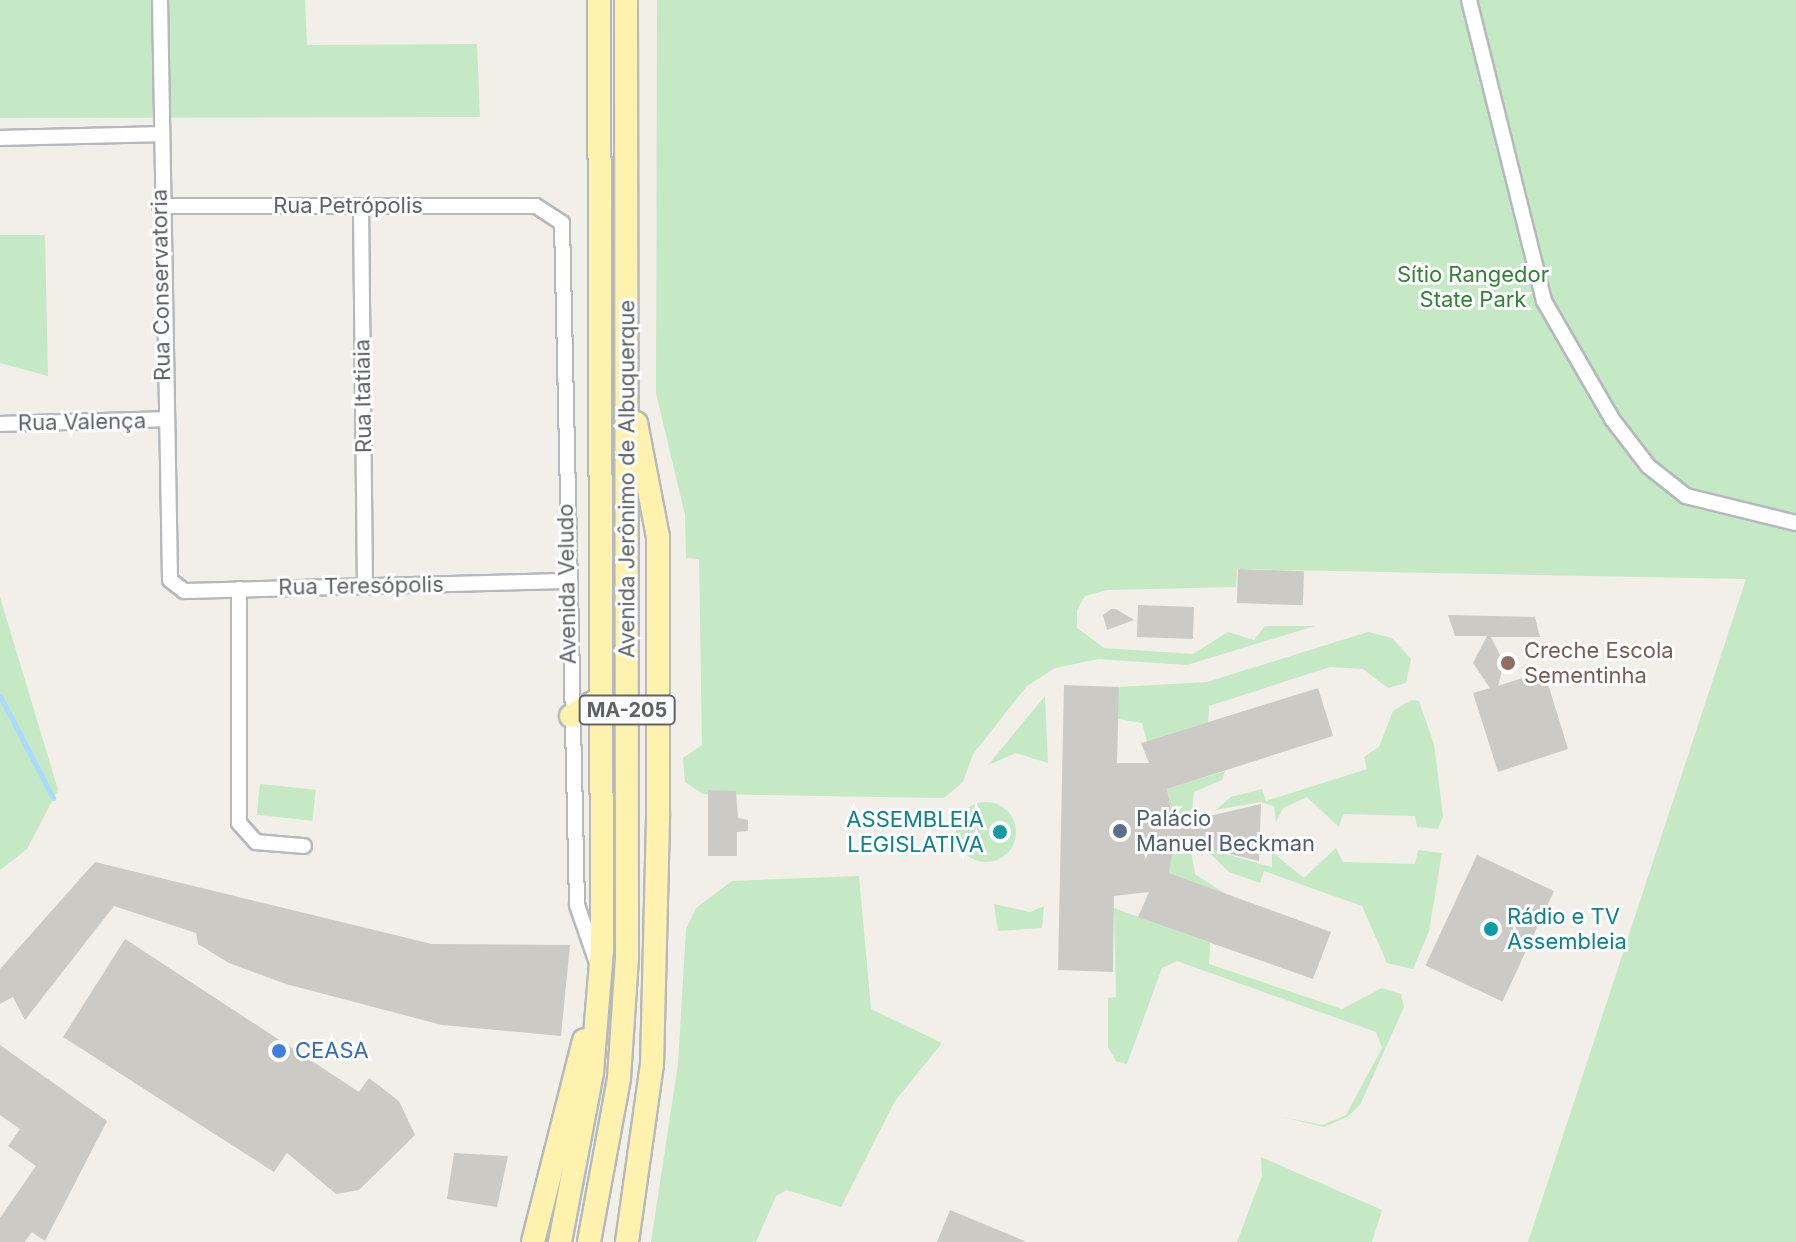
<!DOCTYPE html>
<html>
<head>
<meta charset="utf-8">
<style>
	body { margin:0 }
	#map { position:relative; width:1796px; height:1242px; overflow:hidden; background:#f1efe8; font-family:Inter,sans-serif }
	div>[style] { position:absolute }
	[style*='--x'] { left:calc(var(--x)*1px); top:calc(var(--y)*1px); width:calc(var(--w)*1px); rotate:calc(var(--a)*1deg) }
	.green>* { inset:0; background:#c5e8c5; transform-origin:0 0 }
	.round { border-radius:50% }
	.stream>* { height:5px; margin:-2.5px; padding:0 2.5px; transform-origin:2.5px; border-radius:2.5px; background:#aadaff }
	.building>* { inset:0; background:#cccac5; transform-origin:0 0 }
	.roads { filter:drop-shadow(2px 0 #b5b8bc) drop-shadow(-2px 0 #b5b8bc) drop-shadow(0 2px #b5b8bc) drop-shadow(0 -2px #b5b8bc) }
	.street>* { height:14px; margin:-7px; padding:0 7px; transform-origin:7px; border-radius:7px; background:#fff }
	.primary>* { height:22px; margin:-11px; padding:0 11px; transform-origin:11px; border-radius:11px; background:#fff2af }
	.dots>* { width:22px; height:22px; translate:-50% -50%; box-sizing:border-box; border:4px solid #fff; border-radius:50% }
	span { translate:-50% -50%; white-space:nowrap; text-align:center; line-height:1.15; -webkit-text-stroke:6px #fff; paint-order:stroke }
	.shield-label span { padding:2px 6px; background:#fff; border:2px solid; border-radius:6px; -webkit-text-stroke-width:0 }
	.shield-label { font-size:20px; color:#5f6368; font-weight:700 }
	.street-label { font-size:22px; color:#5f6368 }
	.park-label { font-size:22px; color:#348238 }
	.education-label { font-size:22px; color:#785e54 }
	.left { translate:0 -50%; text-align:left }
	.service-label { font-size:22px; color:#4e5e75 }
	.culture-label { font-size:22px; color:#0d838f }
	.right { translate:-100% -50%; text-align:right }
	.shop-label { font-size:22px; color:#366cbe }
</style>
</head>
<body>
<div id="map">
	<div class="green">
		<i style="clip-path:polygon(0 0,305px 0,307px 45px,477px 44px,480px 117px,0 118px)"></i>
		<i style="clip-path:polygon(657px 0,1796px 0,1796px 1242px,1528px 1242px,1746px 579px,1237px 569px,1236px 587px,1107px 590px,1085px 596px,1077px 610px,1077px 628px,1104px 648px,1193px 654px,1228px 632px,1254px 640px,1265px 626px,1315px 626px,1187px 665px,1098px 659px,1055px 668px,1027px 686px,973px 754px,963px 782px,944px 798px,703px 794px,685px 782px,683px 758px,702px 745px,699px 559px,686px 558px,685px 515px,656px 393px)"></i>
		<i style="clip-path:polygon(0 235px,45px 235px,48px 376px,0 363px)"></i>
		<i style="clip-path:polygon(0 597px,58px 790px,27px 849px,0 870px)"></i>
		<i style="clip-path:polygon(1368px 632px,1392px 638px,1411px 659px,1406px 683px,1388px 688px,1363px 669px,1330px 667px,1209px 706px,1208px 722px,1147px 741px,1142px 723px,1118px 719px,1119px 687px,1207px 682px)"></i>
		<i style="clip-path:polygon(1045px 696px,1048px 763px,1016px 753px,988px 765px)"></i>
		<i style="clip-path:polygon(1411px 700px,1419px 701px,1434px 744px,1443px 816px,1438px 829px,1417px 827px,1415px 816px,1343px 814px,1339px 827px,1307px 797px,1283px 808px,1276px 822px,1274px 806px,1260px 802px,1216px 810px,1231px 797px,1262px 789px,1266px 801px,1367px 769px,1364px 757px,1379px 747px,1393px 711px)"></i>
		<i style="clip-path:polygon(1225px 771px,1222px 780px,1194px 792px,1191px 823px,1173px 818px,1167px 789px)"></i>
		<i style="left:260px;top:784px;width:56px;height:31px;rotate:6deg"></i>
		<i class="round" style="left:956px;top:802px;width:60px;height:60px"></i>
		<i style="clip-path:polygon(1189px 840px,1195px 874px,1224px 893px,1169px 873px,1173px 845px)"></i>
		<i style="clip-path:polygon(1204px 848px,1272px 867px,1272px 852px,1304px 878px,1336px 848px,1343px 862px,1415px 864px,1418px 850px,1442px 853px,1429px 931px,1413px 969px,1387px 963px,1362px 906px,1264px 871px,1260px 883px,1229px 872px)"></i>
		<i style="clip-path:polygon(859px 876px,871px 1009px,942px 1043px,895px 1101px,841px 1207px,787px 1190px,776px 1196px,756px 1242px,651px 1242px,678px 1064px,686px 929px,696px 908px,732px 881px)"></i>
		<i style="clip-path:polygon(994px 904px,1030px 912px,1044px 906px,1042px 928px,998px 931px)"></i>
		<i style="clip-path:polygon(1114px 908px,1210px 943px,1209px 964px,1342px 1009px,1382px 988px,1401px 994px,1404px 1007px,1360px 1105px,1347px 1117px,1324px 1127px,1282px 1117px,1323px 1125px,1346px 1115px,1382px 1048px,1376px 1032px,1177px 961px,1162px 968px,1127px 1064px,1116px 1061px,1108px 1047px,1108px 998px,1116px 997px)"></i>
		<i style="clip-path:polygon(1261px 1157px,1382px 1210px,1372px 1242px,1237px 1242px,1262px 1176px)"></i>
	</div>
	<div class="stream">
		<i style="--x:0;--y:696;--w:115;--a:62.5"></i>
	</div>
	<div class="building">
		<i style="left:1238px;top:569px;width:66px;height:34px;rotate:2deg"></i>
		<i style="left:1138px;top:605px;width:56px;height:32px;rotate:2deg"></i>
		<i style="clip-path:polygon(1111px 609px,1116px 609px,1134px 620px,1107px 630px,1103px 615px)"></i>
		<i style="clip-path:polygon(1448px 615px,1535px 617px,1540px 637px,1491px 637px,1504px 663px,1498px 686px,1544px 671px,1568px 749px,1498px 772px,1473px 693px,1490px 688px,1473px 663px,1487px 636px,1455px 636px)"></i>
		<i style="clip-path:polygon(1064px 685px,1119px 687px,1117px 763px,1149px 763px,1141px 743px,1318px 688px,1333px 736px,1167px 789px,1173px 819px,1204px 827px,1205px 817px,1261px 804px,1259px 861px,1204px 848px,1204px 837px,1174px 843px,1169px 873px,1331px 932px,1313px 979px,1138px 917px,1149px 892px,1114px 896px,1113px 972px,1058px 970px)"></i>
		<i style="clip-path:polygon(708px 790px,736px 791px,738px 818px,748px 820px,748px 831px,737px 832px,737px 856px,708px 856px)"></i>
		<i style="left:1477px;top:855px;width:85px;height:122px;rotate:25deg"></i>
		<i style="clip-path:polygon(95px 862px,432px 944px,570px 945px,561px 1036px,442px 1025px,286px 984px,229px 963px,198px 944px,196px 933px,114px 906px,25px 1020px,13px 997px,0 1004px,0 969px)"></i>
		<i style="clip-path:polygon(125px 939px,359px 1092px,369px 1078px,399px 1101px,415px 1135px,359px 1190px,336px 1194px,287px 1153px,274px 1172px,63px 1037px)"></i>
		<i style="clip-path:polygon(0 1045px,107px 1121px,45px 1241px,32px 1232px,25px 1242px,0 1242px,0 1218px,36px 1166px,8px 1146px,20px 1129px,0 1115px)"></i>
		<i style="clip-path:polygon(454px 1153px,508px 1156px,497px 1207px,447px 1199px)"></i>
		<i style="clip-path:polygon(950px 1210px,1027px 1242px,937px 1242px)"></i>
	</div>
	<div class="roads">
		<div class="street">
			<i style="--x:160;--y:0;--w:580;--a:89.01"></i>
			<i style="--x:170;--y:580;--w:18;--a:38"></i>
			<i style="--x:184;--y:591;--w:382;--a:-1.5"></i>
			<i style="--x:1469;--y:0;--w:310;--a:76"></i>
			<i style="--x:1544;--y:301;--w:136;--a:60"></i>
			<i style="--x:1612;--y:419;--w:59;--a:52.5"></i>
			<i style="--x:1648;--y:466;--w:48;--a:38.3"></i>
			<i style="--x:1686;--y:496;--w:113;--a:13.8"></i>
			<i style="--x:0;--y:138;--w:159;--a:-1.4"></i>
			<i style="--x:160;--y:206;--w:376;--a:0"></i>
			<i style="--x:536;--y:206;--w:31;--a:33"></i>
			<i style="--x:562;--y:223;--w:682;--a:88.74"></i>
			<i style="--x:577;--y:905;--w:61;--a:71"></i>
			<i style="--x:361;--y:206;--w:380;--a:89.4"></i>
			<i style="--x:0;--y:424;--w:164;--a:-1.7"></i>
			<i style="--x:239;--y:589;--w:234;--a:90"></i>
			<i style="--x:239;--y:823;--w:25;--a:48"></i>
			<i style="--x:256;--y:842;--w:48;--a:4.8"></i>
		</div>
		<div class="primary">
			<i style="--x:571;--y:716;--w:35;--a:-31"></i>
			<i style="--x:533;--y:1242;--w:208;--a:-75.8"></i>
			<i style="--x:560;--y:1242;--w:173;--a:-79.3"></i>
			<i style="--x:592;--y:1072;--w:122;--a:-85.3"></i>
			<i style="--x:602;--y:950;--w:950;--a:-90.18"></i>
			<i style="--x:589;--y:1242;--w:167;--a:-79.6"></i>
			<i style="--x:619;--y:1078;--w:122;--a:-86.2"></i>
			<i style="--x:627;--y:956;--w:956;--a:-90.06"></i>
			<i style="--x:627;--y:1242;--w:179;--a:-82"></i>
			<i style="--x:652;--y:1065;--w:252;--a:-88.6"></i>
			<i style="--x:658;--y:813;--w:276;--a:-90"></i>
			<i style="--x:658;--y:537;--w:116;--a:-100.9"></i>
		</div>
	</div>
	<div class="dots">
		<i style="left:1508px;top:663px;background:#8d6e63"></i>
		<i style="left:1120px;top:831px;background:#5c6f8a"></i>
		<i style="left:1000px;top:832px;background:#0f9aa8"></i>
		<i style="left:1491px;top:929px;background:#0f9aa8"></i>
		<i style="left:279px;top:1051px;background:#3f7fe0"></i>
	</div>
	<div class="shield-label">
		<span style="left:627px;top:710px">MA-205</span>
	</div>
	<div class="street-label">
		<span style="left:348px;top:206px">Rua Petrópolis</span>
		<span style="left:161px;top:285px;rotate:-91deg">Rua Conservatoria</span>
		<span style="left:363px;top:396px;rotate:-91deg">Rua Itatiaia</span>
		<span style="left:82px;top:422px;rotate:-1deg">Rua Valença</span>
		<span style="left:627px;top:479px;rotate:-90deg">Avenida Jerônimo de Albuquerque</span>
		<span style="left:567px;top:584px;rotate:-91deg">Avenida Veludo</span>
		<span style="left:361px;top:586px;rotate:-1deg">Rua Teresópolis</span>
	</div>
	<div class="park-label">
		<span style="left:1473px;top:287px">Sítio Rangedor<br>State Park</span>
	</div>
	<div class="education-label">
		<span class="left" style="left:1524px;top:663px">Creche Escola<br>Sementinha</span>
	</div>
	<div class="service-label">
		<span class="left" style="left:1136px;top:831px">Palácio<br>Manuel Beckman</span>
	</div>
	<div class="culture-label">
		<span class="right" style="left:984px;top:832px">ASSEMBLEIA<br>LEGISLATIVA</span>
		<span class="left" style="left:1507px;top:929px">Rádio e TV<br>Assembleia</span>
	</div>
	<div class="shop-label">
		<span class="left" style="left:295px;top:1051px">CEASA</span>
	</div>
</div>
</body>
</html>
